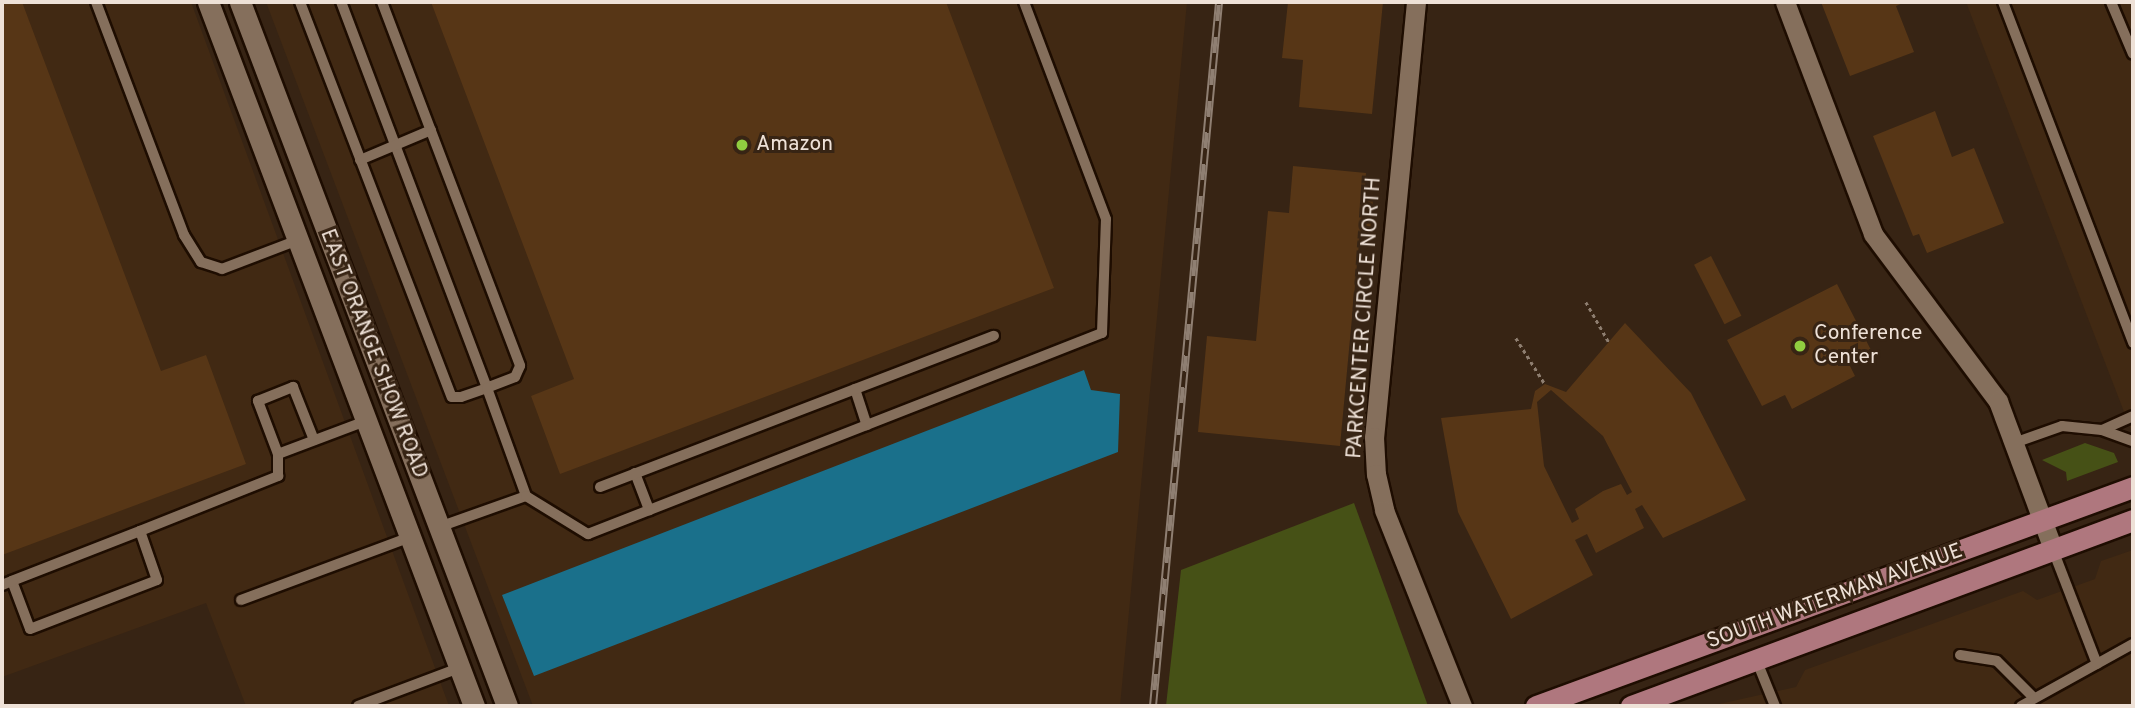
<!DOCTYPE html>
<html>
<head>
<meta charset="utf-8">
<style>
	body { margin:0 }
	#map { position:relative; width:2135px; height:708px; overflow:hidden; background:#372414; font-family:Overpass,sans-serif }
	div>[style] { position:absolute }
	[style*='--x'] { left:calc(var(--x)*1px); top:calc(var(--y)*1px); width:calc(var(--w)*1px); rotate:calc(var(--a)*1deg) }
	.built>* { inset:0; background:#412913 }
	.green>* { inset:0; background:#465116 }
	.water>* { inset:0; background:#1a708b }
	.building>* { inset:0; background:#573616; transform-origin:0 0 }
	.path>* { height:2.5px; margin-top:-1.25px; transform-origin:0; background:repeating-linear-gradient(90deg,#8e7e70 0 3.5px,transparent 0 7px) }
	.roads { filter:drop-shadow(2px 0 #1e0d01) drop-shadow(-2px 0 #1e0d01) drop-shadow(0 2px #1e0d01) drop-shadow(0 -2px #1e0d01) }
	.service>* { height:10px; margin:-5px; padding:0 5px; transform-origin:5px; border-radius:5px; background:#856f5c }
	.minor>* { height:19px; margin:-9.5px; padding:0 9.5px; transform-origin:9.5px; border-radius:9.5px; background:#856f5c }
	.secondary>* { height:21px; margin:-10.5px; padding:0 10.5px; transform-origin:10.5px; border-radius:10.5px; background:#856f5c }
	.primary>* { height:21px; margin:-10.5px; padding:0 10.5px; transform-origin:10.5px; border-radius:10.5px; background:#af777e }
	.rail>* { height:8px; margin-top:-4px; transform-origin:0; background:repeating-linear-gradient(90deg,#372414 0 16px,#8f7f72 0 32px); box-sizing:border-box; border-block:2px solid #8f7f72 }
	.dots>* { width:19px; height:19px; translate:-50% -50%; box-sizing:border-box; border:4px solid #372414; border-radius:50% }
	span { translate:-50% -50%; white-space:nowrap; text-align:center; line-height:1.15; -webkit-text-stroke:6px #372414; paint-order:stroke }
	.poi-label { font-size:21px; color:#eee1d7 }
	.left { translate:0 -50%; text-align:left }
	.street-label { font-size:21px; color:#eee1d7 }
	.frame { position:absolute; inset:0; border:4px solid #eee1d7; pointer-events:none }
</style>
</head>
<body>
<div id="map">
	<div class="built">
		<i style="clip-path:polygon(2px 2px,191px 2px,449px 706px,246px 706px,206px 603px,2px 677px)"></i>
		<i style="clip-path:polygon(266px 2px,1187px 2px,1120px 706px,533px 706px)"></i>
		<i style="clip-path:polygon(1966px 2px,2133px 2px,2133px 435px)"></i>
		<i style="clip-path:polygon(2133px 550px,2133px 706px,1710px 706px,1796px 687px,1805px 670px,2023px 591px,2037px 600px,2095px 579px,2101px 561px)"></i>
	</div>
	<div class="green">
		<i style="clip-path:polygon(2085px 443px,2114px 453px,2118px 462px,2067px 481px,2066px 472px,2042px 460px)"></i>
		<i style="clip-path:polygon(1354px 503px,1428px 706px,1166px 706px,1181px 570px)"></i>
	</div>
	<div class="water">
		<i style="clip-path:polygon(1084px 370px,1091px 390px,1120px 394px,1118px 452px,534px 676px,502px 595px)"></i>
	</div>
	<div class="building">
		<i style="clip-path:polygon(2px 2px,22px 2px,161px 371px,206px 355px,246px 464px,2px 555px)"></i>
		<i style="clip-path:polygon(431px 2px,946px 2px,1054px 288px,560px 474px,531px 396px,574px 379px)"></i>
		<i style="clip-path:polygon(1288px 2px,1383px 2px,1372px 114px,1299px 107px,1303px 60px,1282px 58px)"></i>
		<i style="clip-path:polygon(1821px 2px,1905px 2px,1896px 6px,1914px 52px,1850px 76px)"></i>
		<i style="clip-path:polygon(1935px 111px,1952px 157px,1974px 148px,2004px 223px,1927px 253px,1919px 234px,1913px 236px,1873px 136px)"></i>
		<i style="clip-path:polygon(1293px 166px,1366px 173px,1364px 199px,1373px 200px,1370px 233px,1360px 232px,1340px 446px,1198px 432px,1207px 336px,1256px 341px,1268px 211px,1289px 213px)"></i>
		<i style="left:1711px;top:256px;width:67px;height:19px;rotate:63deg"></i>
		<i style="clip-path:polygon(1837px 284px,1872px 352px,1849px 364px,1855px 376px,1792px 409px,1785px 395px,1762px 406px,1727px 340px)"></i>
		<i style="clip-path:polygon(evenodd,1625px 323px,1691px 393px,1746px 500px,1663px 538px,1642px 505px,1635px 509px,1644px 528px,1596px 553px,1587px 534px,1575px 540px,1593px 575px,1511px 619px,1458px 512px,1441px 418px,1531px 409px,1535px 391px,1545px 384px,1566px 392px,1625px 323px,1551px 390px,1603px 436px,1632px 492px,1627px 495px,1621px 484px,1603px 491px,1575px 509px,1579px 519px,1572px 523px,1544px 466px,1537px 402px,1551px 390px)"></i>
	</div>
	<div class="path">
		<i style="--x:1586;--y:302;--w:48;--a:60.3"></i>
		<i style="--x:1516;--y:338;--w:54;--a:57.8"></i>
	</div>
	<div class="roads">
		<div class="service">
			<i style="--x:96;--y:2;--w:249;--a:69.3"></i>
			<i style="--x:184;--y:235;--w:32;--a:58"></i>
			<i style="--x:201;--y:262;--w:22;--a:18"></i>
			<i style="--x:222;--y:269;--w:81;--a:-20.9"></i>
			<i style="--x:300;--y:2;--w:423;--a:69"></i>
			<i style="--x:452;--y:397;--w:9;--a:0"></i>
			<i style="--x:461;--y:397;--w:28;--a:-19"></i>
			<i style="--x:487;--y:388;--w:413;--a:-110.7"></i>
			<i style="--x:382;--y:2;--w:389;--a:69.2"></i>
			<i style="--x:520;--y:366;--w:12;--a:114"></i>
			<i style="--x:515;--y:377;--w:30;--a:159"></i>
			<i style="--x:487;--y:388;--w:115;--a:70.1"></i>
			<i style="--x:2003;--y:2;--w:365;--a:69.1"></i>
			<i style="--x:2111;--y:2;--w:56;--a:67.1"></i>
			<i style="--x:360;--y:160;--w:77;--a:-22.9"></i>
			<i style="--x:855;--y:389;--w:38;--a:72"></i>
			<i style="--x:2102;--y:430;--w:33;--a:20"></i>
			<i style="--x:2014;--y:443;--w:51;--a:-19.5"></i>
			<i style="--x:2062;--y:426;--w:40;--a:5.7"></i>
			<i style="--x:2102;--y:430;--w:34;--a:-24"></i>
			<i style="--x:278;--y:454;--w:57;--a:-110.7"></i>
			<i style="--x:258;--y:401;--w:38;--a:-22"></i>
			<i style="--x:293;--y:387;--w:57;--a:68.4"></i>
			<i style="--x:635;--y:473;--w:40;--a:69"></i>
			<i style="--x:600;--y:487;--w:422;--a:-21"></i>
			<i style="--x:439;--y:527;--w:92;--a:-19.6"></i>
			<i style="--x:526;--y:496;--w:73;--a:31.5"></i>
			<i style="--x:588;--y:534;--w:552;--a:-21.36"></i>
			<i style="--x:1102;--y:333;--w:114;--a:-88"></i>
			<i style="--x:1106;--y:219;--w:232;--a:-110.7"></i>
			<i style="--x:140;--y:531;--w:137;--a:158.7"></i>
			<i style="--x:12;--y:581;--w:51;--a:69.4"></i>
			<i style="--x:30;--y:629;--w:136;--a:-21.1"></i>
			<i style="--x:157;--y:580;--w:52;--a:-109.1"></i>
			<i style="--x:140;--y:531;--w:149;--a:-21.7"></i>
			<i style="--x:278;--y:476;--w:22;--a:-90"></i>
			<i style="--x:278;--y:454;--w:94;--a:-20.6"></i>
			<i style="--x:2053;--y:550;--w:122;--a:68.9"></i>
			<i style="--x:2;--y:585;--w:11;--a:-22"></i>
			<i style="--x:241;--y:600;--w:180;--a:-20.4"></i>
			<i style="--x:1960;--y:655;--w:37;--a:9"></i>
			<i style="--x:1997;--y:661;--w:52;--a:45"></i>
			<i style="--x:1756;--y:659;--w:51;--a:68"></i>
			<i style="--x:358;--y:706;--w:108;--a:-20.6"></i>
			<i style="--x:2021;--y:706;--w:128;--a:-29"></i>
		</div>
		<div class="minor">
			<i style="--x:1416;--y:2;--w:437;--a:95.5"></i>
			<i style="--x:1374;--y:437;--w:37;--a:87"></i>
			<i style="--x:1376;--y:474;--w:37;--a:77"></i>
			<i style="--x:1384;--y:510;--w:211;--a:68.3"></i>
			<i style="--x:1785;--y:2;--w:248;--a:69.2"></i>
			<i style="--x:1873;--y:234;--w:209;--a:53.2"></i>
			<i style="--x:1998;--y:401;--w:158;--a:69.6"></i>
		</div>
		<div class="secondary">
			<i style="--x:208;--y:2;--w:753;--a:69.3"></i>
			<i style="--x:240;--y:2;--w:753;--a:69.23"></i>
		</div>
		<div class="primary">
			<i style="--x:1536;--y:706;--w:636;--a:-20.14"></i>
			<i style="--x:1631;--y:706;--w:535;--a:-20.33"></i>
		</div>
	</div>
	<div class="rail">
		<i style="--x:1153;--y:706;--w:707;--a:-84.64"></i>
	</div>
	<div class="dots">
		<i style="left:742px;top:145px;background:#90cd40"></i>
		<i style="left:1800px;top:346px;background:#90cd40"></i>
	</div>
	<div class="poi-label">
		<span class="left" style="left:756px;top:145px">Amazon</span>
		<span class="left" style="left:1814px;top:346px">Conference<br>Center</span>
	</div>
	<div class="street-label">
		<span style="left:1365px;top:318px;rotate:-86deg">PARKCENTER CIRCLE NORTH</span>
		<span style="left:373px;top:354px;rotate:69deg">EAST ORANGE SHOW ROAD</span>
		<span style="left:1835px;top:597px;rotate:-20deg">SOUTH WATERMAN AVENUE</span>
	</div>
	<div class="frame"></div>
</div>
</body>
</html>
